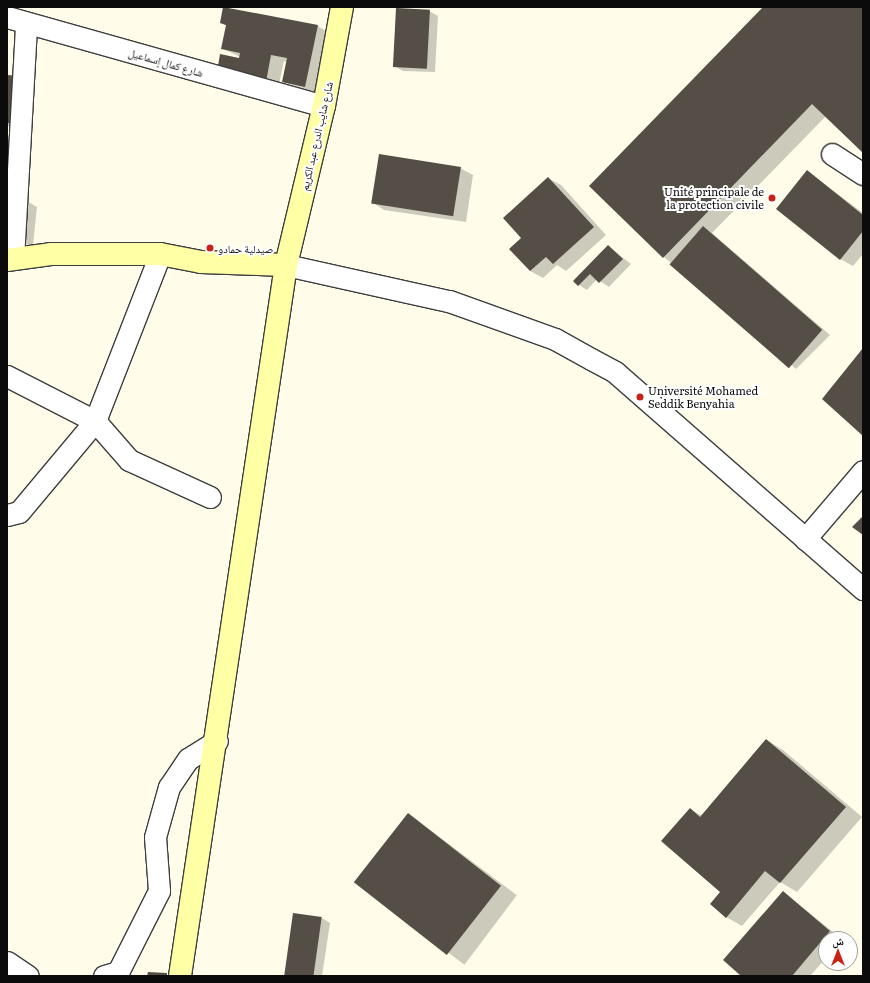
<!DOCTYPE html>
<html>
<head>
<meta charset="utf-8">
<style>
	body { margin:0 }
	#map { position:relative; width:870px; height:983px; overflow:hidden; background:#fffdea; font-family:Literata,"Noto Naskh Arabic",serif }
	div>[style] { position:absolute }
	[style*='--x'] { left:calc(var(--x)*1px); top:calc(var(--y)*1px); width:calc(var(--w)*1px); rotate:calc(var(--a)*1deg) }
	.shadow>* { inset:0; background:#0003; transform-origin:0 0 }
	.building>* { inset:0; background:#554e47; transform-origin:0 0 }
	.roads { filter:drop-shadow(1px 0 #3e3e3e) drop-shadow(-1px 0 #3e3e3e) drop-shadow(0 1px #3e3e3e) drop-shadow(0 -1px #3e3e3e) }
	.minor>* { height:21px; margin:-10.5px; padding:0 10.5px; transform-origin:10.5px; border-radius:10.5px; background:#fff }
	.secondary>* { height:22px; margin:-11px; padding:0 11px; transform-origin:11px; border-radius:11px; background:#ffffa5 }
	.dots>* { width:11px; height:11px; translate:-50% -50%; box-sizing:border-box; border:2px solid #fff; border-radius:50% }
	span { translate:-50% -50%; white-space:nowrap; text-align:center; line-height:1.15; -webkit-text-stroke:4px #fff; paint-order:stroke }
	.street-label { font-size:11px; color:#0b0b0b }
	.poi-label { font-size:11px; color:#0b0b0b }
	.right { translate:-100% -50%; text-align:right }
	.left { translate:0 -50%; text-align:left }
	.frame { position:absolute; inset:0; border:8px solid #0b0b0b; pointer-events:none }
	.north { position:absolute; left:818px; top:931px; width:40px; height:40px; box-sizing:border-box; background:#fff; border:1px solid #9d9d9d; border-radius:50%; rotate:0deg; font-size:11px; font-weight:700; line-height:16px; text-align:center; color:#0b0b0b }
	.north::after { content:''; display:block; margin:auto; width:14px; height:18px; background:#c82116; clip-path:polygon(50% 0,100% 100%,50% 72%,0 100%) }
</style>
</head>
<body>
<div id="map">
	<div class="shadow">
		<i style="clip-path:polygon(764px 7px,863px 7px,863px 152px,826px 116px,712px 233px,830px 335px,796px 369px,664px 257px)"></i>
		<i style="clip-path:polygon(429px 11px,438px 16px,435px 72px,403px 71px,394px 66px)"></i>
		<i style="clip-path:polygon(221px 23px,318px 26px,330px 34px,318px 93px,283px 82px,287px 62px,284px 61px,278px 89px,240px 57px,222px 48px,227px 26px)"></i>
		<i style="clip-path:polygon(7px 76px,25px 128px,7px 126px)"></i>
		<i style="clip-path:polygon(460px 168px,473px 175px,466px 222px,384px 210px,372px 202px)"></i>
		<i style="clip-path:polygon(807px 171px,863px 213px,863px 254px,853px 266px,840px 259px)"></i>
		<i style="clip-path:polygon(548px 178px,561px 185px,606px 235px,566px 271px,557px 265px,543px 278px,530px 271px)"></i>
		<i style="clip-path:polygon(15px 194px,37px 207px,33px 245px,7px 242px)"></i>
		<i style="clip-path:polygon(608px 246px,631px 264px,609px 287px,597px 279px,587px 290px,579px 285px)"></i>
		<i style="clip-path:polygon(767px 740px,783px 750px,862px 817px,797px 892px,780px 882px,742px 926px,726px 917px,722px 892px,690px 809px,702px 816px)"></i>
		<i style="left:409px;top:814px;width:135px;height:87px;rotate:37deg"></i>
		<i style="clip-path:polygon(783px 892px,842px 939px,826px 939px,826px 958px,810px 976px,741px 976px)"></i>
		<i style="clip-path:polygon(322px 918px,330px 923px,322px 976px,284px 976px)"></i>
	</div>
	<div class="building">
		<i style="clip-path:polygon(223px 7px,318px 25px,305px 87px,282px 82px,287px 58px,271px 55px,266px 82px,217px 72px,220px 54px,239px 58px,240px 53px,221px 49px,226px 25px,220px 23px)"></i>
		<i style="clip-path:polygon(763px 7px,863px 7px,863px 153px,812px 104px,663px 258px,589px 186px)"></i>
		<i style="left:396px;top:8px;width:34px;height:59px;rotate:3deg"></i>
		<i style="clip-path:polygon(7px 75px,21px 76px,17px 123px,7px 123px)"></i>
		<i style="left:379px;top:154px;width:83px;height:50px;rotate:9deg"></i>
		<i style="clip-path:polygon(807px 170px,863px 215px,863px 231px,840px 260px,776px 209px)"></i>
		<i style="clip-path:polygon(548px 177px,594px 227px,553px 264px,546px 257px,530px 271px,509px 249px,521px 238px,503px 218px)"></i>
		<i style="left:703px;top:226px;width:158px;height:51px;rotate:41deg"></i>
		<i style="clip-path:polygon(608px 245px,623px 259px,599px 283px,590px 274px,578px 286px,573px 281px)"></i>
		<i style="clip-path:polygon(863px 348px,863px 436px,822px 399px)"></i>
		<i style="clip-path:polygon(863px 516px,863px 535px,852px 527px)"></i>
		<i style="clip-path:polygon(766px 739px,846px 807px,780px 883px,765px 871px,726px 918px,710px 904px,720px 892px,661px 841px,690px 808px,700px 817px)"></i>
		<i style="left:408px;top:813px;width:118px;height:88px;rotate:38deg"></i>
		<i style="clip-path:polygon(783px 891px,830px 931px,792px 976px,741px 976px,723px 960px)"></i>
		<i style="left:293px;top:913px;width:29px;height:64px;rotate:8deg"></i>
		<i style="clip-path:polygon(148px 972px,167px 973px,167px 976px,147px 976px)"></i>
	</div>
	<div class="roads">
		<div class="minor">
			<i style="--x:7;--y:17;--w:329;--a:15.7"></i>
			<i style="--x:832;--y:154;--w:37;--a:33"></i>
			<i style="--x:13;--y:259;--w:236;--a:-86.8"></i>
			<i style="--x:286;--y:265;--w:167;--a:12.5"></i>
			<i style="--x:449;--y:301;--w:113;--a:19.7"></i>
			<i style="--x:555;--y:339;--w:41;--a:29.1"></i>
			<i style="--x:591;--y:359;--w:27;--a:28"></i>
			<i style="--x:615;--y:372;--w:330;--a:41.2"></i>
			<i style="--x:7;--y:376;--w:99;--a:27.1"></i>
			<i style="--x:95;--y:421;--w:52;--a:48.9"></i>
			<i style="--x:129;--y:460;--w:89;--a:24.6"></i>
			<i style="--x:7;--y:515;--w:12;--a:-14"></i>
			<i style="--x:19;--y:512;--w:119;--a:-50.1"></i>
			<i style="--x:95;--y:421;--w:179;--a:-68.7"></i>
			<i style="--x:805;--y:539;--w:89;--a:-49.5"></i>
			<i style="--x:7;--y:962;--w:25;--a:34"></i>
			<i style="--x:104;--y:976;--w:15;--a:-16"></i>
			<i style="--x:118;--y:972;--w:91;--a:-63.2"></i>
			<i style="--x:159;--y:891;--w:54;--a:-94.2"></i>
			<i style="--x:155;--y:837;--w:52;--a:-74.4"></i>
			<i style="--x:169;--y:787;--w:34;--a:-56"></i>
			<i style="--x:188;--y:759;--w:34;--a:-32"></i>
		</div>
		<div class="secondary">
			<i style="--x:7;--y:260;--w:44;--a:-7.8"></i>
			<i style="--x:51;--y:254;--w:109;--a:0"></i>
			<i style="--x:160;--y:254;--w:42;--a:11"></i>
			<i style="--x:201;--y:262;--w:85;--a:2"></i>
			<i style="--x:180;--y:976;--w:719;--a:-81.52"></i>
			<i style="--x:286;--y:265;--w:163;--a:-76.6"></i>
			<i style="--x:324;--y:106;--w:101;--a:-79.7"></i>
		</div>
	</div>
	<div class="dots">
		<i style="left:772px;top:198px;background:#c82116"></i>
		<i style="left:210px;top:248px;background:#c82116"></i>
		<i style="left:640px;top:397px;background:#c82116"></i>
	</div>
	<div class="street-label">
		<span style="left:166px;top:62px;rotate:16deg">شارع كمال إسماعيل</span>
		<span style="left:316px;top:136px;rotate:-77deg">شارع شايب الدرع عبد الكريم</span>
	</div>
	<div class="poi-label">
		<span class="right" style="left:764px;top:198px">Unité principale de<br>la protection civile</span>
		<span class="left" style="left:218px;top:248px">صيدلية حمادو</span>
		<span class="left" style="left:648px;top:397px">Université Mohamed<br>Seddik Benyahia</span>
	</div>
	<div class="frame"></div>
	<div class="north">ش</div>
</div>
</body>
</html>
